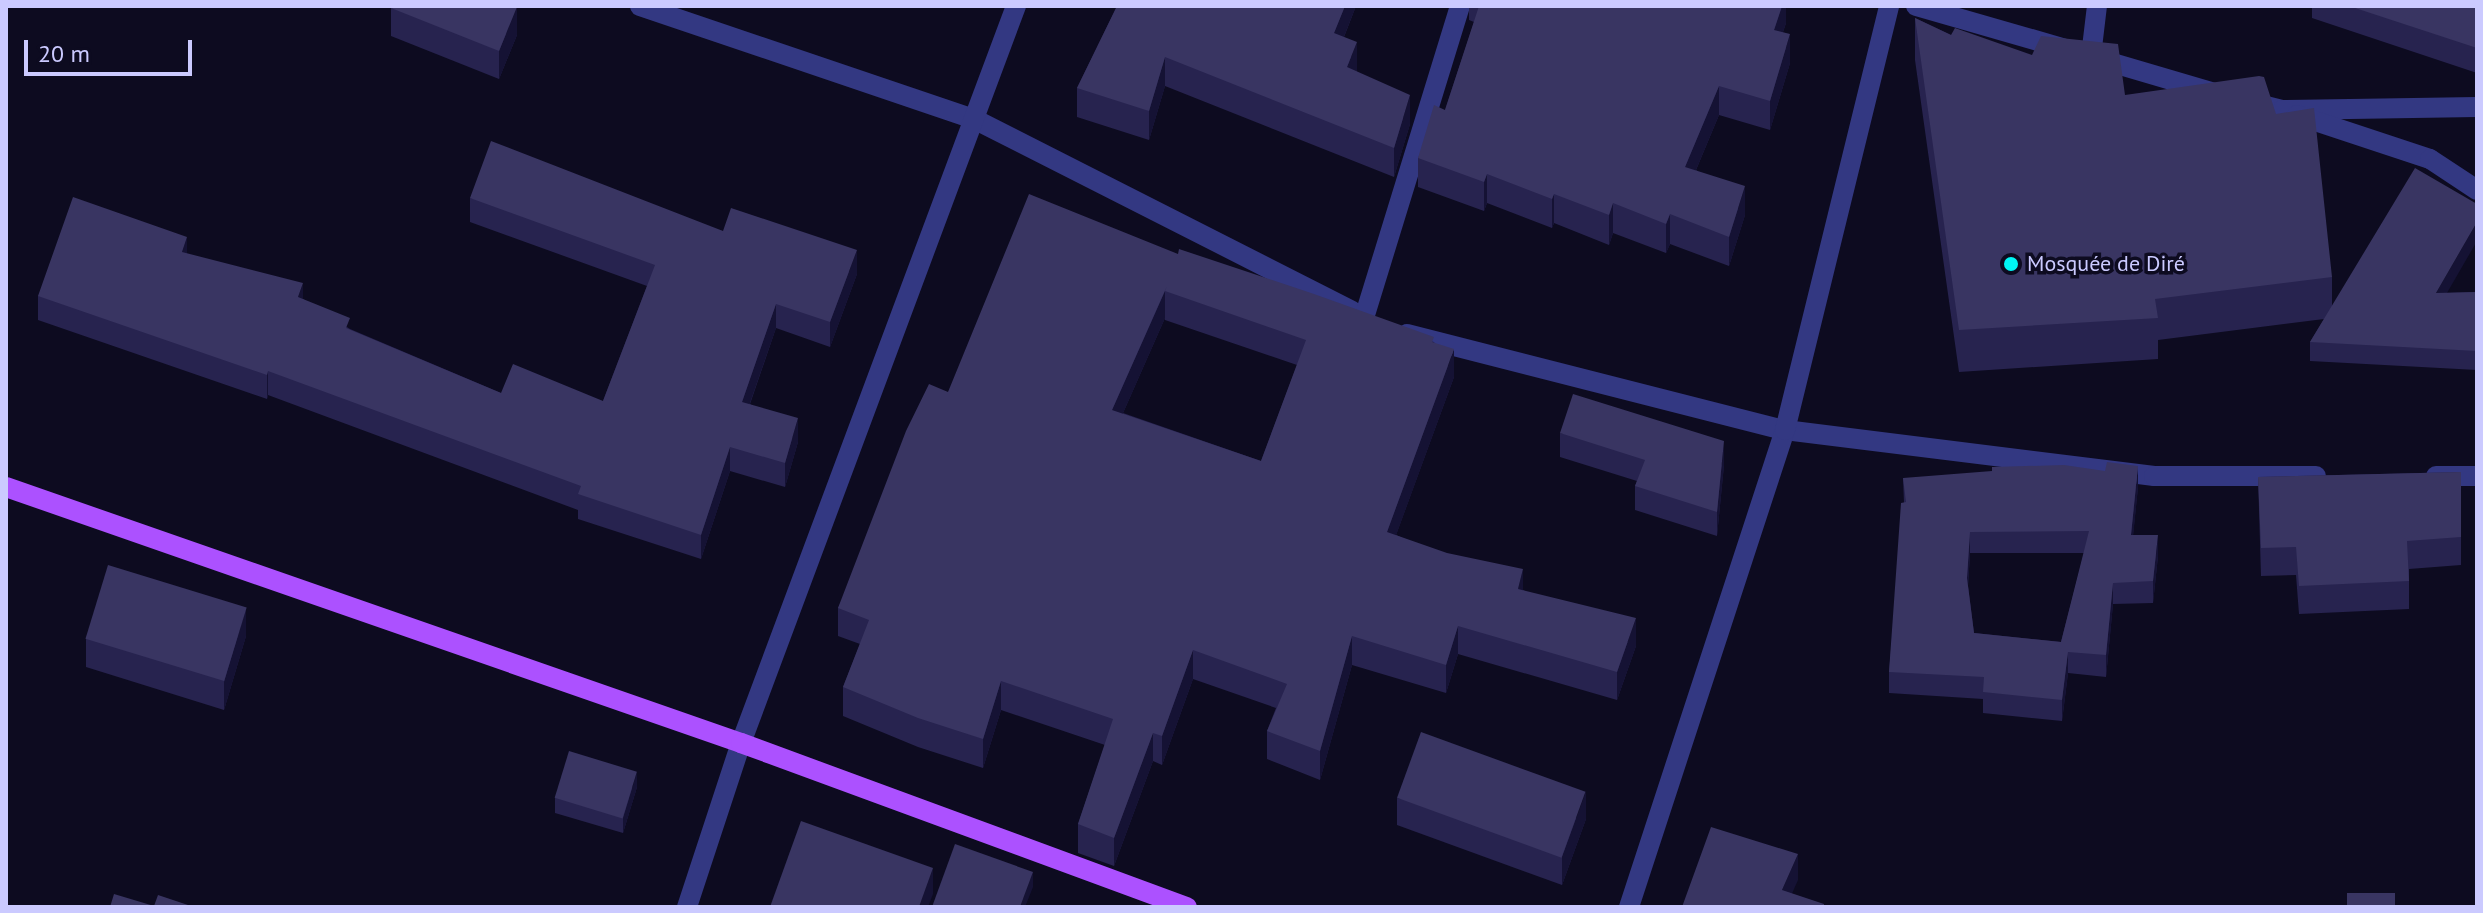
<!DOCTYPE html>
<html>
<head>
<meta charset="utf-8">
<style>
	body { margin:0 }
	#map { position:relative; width:2483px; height:913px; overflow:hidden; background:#0d0b20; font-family:"PT Sans",sans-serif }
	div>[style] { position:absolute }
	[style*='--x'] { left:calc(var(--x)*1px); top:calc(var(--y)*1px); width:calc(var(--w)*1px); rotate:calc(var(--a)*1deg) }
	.minor>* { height:20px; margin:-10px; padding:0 10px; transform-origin:10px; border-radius:10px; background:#333882 }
	.major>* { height:20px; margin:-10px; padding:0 10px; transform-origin:10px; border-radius:10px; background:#ac51ff }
	.wall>* { inset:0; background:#27234f }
	.shaded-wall>* { inset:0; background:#151234 }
	.building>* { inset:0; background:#393562; transform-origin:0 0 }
	.dots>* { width:22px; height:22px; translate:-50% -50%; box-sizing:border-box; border:4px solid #0d0b20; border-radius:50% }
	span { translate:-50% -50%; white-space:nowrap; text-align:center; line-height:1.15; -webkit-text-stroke:7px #0d0b20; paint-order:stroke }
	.poi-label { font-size:22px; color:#cbcaff }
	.left { translate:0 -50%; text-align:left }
	.frame { position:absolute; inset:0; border:8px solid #cbcaff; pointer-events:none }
	.scale { position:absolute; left:24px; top:40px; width:168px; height:36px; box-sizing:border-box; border:4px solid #cbcaff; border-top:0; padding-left:10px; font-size:24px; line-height:28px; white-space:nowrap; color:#cbcaff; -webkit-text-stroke:6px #0d0b20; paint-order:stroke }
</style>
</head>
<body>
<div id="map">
	<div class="minor">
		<i style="--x:640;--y:6;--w:353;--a:18.7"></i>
		<i style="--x:974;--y:119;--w:424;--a:26.9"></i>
		<i style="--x:1916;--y:6;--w:156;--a:16"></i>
		<i style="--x:2091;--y:56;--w:50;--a:-83.2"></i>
		<i style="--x:2096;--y:58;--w:124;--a:16.4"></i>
		<i style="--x:2250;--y:102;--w:33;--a:14"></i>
		<i style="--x:2282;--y:110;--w:195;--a:-0.9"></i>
		<i style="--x:2297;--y:115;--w:140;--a:18.3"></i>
		<i style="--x:2430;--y:159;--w:56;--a:33.4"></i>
		<i style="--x:1364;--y:318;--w:326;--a:-72.9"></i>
		<i style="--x:1407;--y:334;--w:390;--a:14.3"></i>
		<i style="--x:1785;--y:430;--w:372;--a:7.1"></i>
		<i style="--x:2154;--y:476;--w:162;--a:0"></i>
		<i style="--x:2436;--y:476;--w:41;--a:0"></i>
		<i style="--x:687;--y:907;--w:173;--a:-71.8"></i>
		<i style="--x:741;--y:743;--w:787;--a:-69.54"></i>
		<i style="--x:1629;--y:907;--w:502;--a:-71.89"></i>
		<i style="--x:1785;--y:430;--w:437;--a:-76.2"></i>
	</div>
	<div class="major">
		<i style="--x:6;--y:487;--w:778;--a:19.2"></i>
		<i style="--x:741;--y:743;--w:475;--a:20.2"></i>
	</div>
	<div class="wall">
		<i style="clip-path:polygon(1117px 6px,1356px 6px,1344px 37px,1357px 72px,1410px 124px,1394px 177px,1165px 86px,1149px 140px,1077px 117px,1077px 88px)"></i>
		<i style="clip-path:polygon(1469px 6px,1786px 6px,1786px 23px,1783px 32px,1790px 63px,1770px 130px,1719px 115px,1696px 170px,1745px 215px,1729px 266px,1670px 244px,1666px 253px,1613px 233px,1609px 245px,1554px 223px,1552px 228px,1487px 203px,1484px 211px,1418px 187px,1418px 158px,1445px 110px,1474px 22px,1469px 20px)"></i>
		<i style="clip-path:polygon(2312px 6px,2477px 6px,2477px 73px,2312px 18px)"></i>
		<i style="clip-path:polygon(391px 8px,517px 35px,499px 79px,391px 36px)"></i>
		<i style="clip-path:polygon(1915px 18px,1951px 35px,2125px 95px,2332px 277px,2332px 306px,2447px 293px,2477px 292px,2477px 370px,2310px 361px,2310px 342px,2324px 319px,2158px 340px,2158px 359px,1959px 372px,1915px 60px)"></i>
		<i style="clip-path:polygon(470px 198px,723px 231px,857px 274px,830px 347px,776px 328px,750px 404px,798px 442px,785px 487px,730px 471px,701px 559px,578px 519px,578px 510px,268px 395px,267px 399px,38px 320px,38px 296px,187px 254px,303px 299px,350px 329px,501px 393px,603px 401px,647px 286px,470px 222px)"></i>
		<i style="clip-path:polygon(evenodd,1178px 254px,1434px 342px,1454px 377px,1396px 535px,1523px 590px,1636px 646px,1617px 700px,1458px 654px,1446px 693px,1352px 665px,1320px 780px,1267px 759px,1267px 731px,1276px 708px,1193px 679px,1162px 765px,1153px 761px,1114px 866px,1078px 853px,1078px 824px,1105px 745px,1001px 710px,983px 768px,918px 747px,843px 716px,843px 687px,860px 644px,838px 636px,838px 608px,948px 392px,1178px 254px,1165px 318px,1165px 320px,1297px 365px,1261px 461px,1123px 413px,1165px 318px)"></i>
		<i style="clip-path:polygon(1560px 433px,1724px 465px,1717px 536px,1635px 510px,1635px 486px,1637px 481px,1560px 457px)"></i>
		<i style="clip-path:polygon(2461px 472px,2461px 565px,2409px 569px,2409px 609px,2299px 614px,2296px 575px,2261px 576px,2258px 477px)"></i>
		<i style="clip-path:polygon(evenodd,1903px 478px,2138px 487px,2133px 535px,2158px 556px,2153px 603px,2113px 604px,2106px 677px,2068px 673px,2062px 721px,1983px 713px,1983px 699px,1889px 693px,1889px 672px,1904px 503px,1903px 478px,1970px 553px,2084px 553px,2061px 642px,1974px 633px,1968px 586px,1970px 553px)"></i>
		<i style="clip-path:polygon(246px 636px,224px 710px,86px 667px,86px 639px)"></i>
		<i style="clip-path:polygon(637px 787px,623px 833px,555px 813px,555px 798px)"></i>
		<i style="clip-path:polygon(1397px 798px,1586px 819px,1562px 885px,1397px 825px)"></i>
	</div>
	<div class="shaded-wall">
		<i style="clip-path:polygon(1345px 6px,1356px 6px,1334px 62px,1334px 33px)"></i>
		<i style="clip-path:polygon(1782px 6px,1786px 6px,1786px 23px,1774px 59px,1774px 30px)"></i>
		<i style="clip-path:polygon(517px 7px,517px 35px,499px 79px,499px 51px)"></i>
		<i style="clip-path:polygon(1790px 34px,1790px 63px,1770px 130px,1770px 101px)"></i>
		<i style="clip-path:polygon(1357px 42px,1357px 71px,1347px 96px,1347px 67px)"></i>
		<i style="clip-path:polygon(1165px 57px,1165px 86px,1149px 140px,1149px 111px)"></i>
		<i style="clip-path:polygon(1719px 86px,1719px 115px,1685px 196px,1685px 167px)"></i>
		<i style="clip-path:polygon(1410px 95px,1410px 124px,1394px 177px,1394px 148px)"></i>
		<i style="clip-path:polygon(1487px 174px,1487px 203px,1484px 211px,1484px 182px)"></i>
		<i style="clip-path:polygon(1745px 186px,1745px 215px,1729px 266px,1729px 237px)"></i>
		<i style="clip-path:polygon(1554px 194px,1554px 223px,1552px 228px,1552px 199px)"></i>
		<i style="clip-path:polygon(1613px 203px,1613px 233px,1609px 245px,1609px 215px)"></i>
		<i style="clip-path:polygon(1670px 214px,1670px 244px,1666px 253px,1666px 224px)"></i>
		<i style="clip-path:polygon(2477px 222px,2477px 241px,2436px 312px,2436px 293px)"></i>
		<i style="clip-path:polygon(187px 237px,187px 261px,182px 252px)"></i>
		<i style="clip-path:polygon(857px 250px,857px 274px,830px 347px,830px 322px)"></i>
		<i style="clip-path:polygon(303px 283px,303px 307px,298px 297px)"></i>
		<i style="clip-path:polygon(1165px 291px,1165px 318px,1112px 438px,1112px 410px)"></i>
		<i style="clip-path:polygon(776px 304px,776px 328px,742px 426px,742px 402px)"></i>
		<i style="clip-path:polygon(1454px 349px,1454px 377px,1387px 560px,1387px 532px)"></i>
		<i style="clip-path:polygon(268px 371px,268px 395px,267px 399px,267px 375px)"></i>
		<i style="clip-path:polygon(798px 418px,798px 442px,785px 487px,785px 463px)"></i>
		<i style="clip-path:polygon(1724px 441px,1724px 465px,1717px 536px,1717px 512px)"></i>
		<i style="clip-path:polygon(730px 447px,730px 471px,701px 559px,701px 535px)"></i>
		<i style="clip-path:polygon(2138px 466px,2138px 487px,2131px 557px,2131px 535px)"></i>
		<i style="clip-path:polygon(1970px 532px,1970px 553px,1967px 600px,1967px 578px)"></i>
		<i style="clip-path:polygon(2158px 535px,2158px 556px,2153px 603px,2153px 581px)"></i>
		<i style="clip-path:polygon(1523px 569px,1523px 598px,1518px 589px)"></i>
		<i style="clip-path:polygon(2113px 583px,2113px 604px,2106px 677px,2106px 655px)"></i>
		<i style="clip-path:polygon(246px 608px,246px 636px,224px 710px,224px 682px)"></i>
		<i style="clip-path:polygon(1636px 618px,1636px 646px,1617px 700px,1617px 672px)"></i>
		<i style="clip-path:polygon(1458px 626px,1458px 654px,1446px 693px,1446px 665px)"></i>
		<i style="clip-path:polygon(1352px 636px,1352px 665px,1320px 780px,1320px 751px)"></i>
		<i style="clip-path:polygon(1193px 650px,1193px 679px,1162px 765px,1162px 736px)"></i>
		<i style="clip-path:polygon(2068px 652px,2068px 673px,2062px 721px,2062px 700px)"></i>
		<i style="clip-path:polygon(1001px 681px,1001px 710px,983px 768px,983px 739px)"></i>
		<i style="clip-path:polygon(1153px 733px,1153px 761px,1114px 866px,1114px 838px)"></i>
		<i style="clip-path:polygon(637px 772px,637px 787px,623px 833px,623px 818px)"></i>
		<i style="clip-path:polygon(1586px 791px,1586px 819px,1562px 885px,1562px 857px)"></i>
		<i style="clip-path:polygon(1798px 854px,1798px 880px,1786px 907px,1782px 890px)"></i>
		<i style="clip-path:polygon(933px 868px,933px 894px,928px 907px,919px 907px)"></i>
		<i style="clip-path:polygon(1033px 872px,1033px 887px,1025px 907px,1020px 907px)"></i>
	</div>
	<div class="building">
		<i style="clip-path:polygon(392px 6px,515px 6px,517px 7px,499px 51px,391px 8px)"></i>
		<i style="clip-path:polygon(1117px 6px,1345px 6px,1334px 33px,1357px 42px,1347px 67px,1410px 95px,1394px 148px,1165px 57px,1149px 111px,1077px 88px)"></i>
		<i style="clip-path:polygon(1479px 6px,1782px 6px,1774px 30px,1790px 34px,1770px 101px,1719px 86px,1685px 167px,1745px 186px,1729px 237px,1670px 214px,1666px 224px,1613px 203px,1609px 215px,1554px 194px,1552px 199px,1487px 174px,1484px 182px,1418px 158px,1434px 105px,1445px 110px)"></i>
		<i style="clip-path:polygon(2349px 6px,2477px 6px,2477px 48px)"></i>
		<i style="clip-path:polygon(1915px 18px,1951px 35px,1955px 28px,2032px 55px,2041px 36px,2118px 44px,2125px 95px,2259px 76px,2264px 77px,2276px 114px,2314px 108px,2332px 277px,2155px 299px,2158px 318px,1959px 330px)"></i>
		<i style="clip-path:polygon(491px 141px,723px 231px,731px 208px,857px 250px,830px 322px,776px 304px,742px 402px,798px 418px,785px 463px,730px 447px,701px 535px,578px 494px,581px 486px,268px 371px,267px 375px,38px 296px,73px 197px,187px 237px,182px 252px,303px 283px,298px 297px,350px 318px,346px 328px,501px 393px,513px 364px,603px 401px,655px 265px,470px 198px)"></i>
		<i style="clip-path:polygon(2415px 168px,2477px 204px,2477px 222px,2436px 293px,2477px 292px,2477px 351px,2310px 342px)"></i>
		<i style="clip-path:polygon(evenodd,1029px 194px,1178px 254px,1179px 249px,1314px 294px,1434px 337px,1432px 342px,1454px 349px,1387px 532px,1447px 553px,1523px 569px,1518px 589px,1636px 618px,1617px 672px,1458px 626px,1446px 665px,1352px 636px,1320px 751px,1267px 731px,1287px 684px,1193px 650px,1162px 736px,1153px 733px,1114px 838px,1078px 824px,1113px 719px,1001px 681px,983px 739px,918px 718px,843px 687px,869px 620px,838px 608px,906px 431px,929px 384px,948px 392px,1029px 194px,1167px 286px,1165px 291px,1306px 340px,1261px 461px,1112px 410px,1167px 286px)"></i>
		<i style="clip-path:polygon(1573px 394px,1724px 441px,1717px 512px,1635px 486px,1645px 460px,1560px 433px)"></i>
		<i style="clip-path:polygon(evenodd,2107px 462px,2138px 466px,2131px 535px,2158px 535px,2153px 581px,2113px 583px,2106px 655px,2068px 652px,2062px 700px,1983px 692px,1984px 677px,1889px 672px,1901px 503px,1906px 502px,1903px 478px,1992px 471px,1992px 467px,2064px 465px,2105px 471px,2107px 462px,2089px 531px,2061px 642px,1974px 633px,1967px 578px,1970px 532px,2089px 531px)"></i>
		<i style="clip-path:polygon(2461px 472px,2461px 537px,2407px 541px,2409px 581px,2299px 586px,2296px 547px,2261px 548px,2258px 477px)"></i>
		<i style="left:108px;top:565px;width:145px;height:77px;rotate:17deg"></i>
		<i style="left:1421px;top:732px;width:175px;height:70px;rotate:20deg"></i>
		<i style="left:569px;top:751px;width:71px;height:49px;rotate:17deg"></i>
		<i style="clip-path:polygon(801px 821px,933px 868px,919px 907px,770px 907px)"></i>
		<i style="clip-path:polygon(1711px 827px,1798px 854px,1782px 890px,1824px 904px,1824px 907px,1682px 907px)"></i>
		<i style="clip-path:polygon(955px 844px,1033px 872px,1020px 907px,932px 907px)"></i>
		<i style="left:2395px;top:893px;width:14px;height:48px;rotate:90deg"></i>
		<i style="clip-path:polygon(114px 894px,154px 906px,158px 895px,194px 907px,110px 907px)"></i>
	</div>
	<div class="dots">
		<i style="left:2011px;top:264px;background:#00f5f4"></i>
	</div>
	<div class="poi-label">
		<span class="left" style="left:2027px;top:264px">Mosquée de Diré</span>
	</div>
	<div class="frame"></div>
	<div class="scale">20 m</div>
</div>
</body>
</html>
